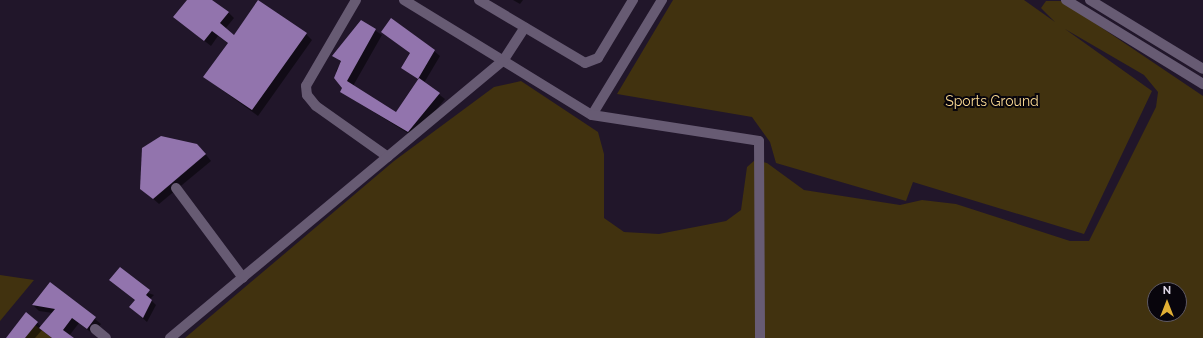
<!DOCTYPE html>
<html>
<head>
<meta charset="utf-8">
<style>
	body { margin:0 }
	#map { position:relative; width:1203px; height:338px; overflow:hidden; background:#21162a; font-family:Raleway,sans-serif }
	div>[style] { position:absolute }
	[style*='--x'] { left:calc(var(--x)*1px); top:calc(var(--y)*1px); width:calc(var(--w)*1px); rotate:calc(var(--a)*1deg) }
	.green>* { inset:0; background:#41320f }
	.shadow>* { inset:0; background:#0007 }
	.building>* { inset:0; background:#9274ad }
	.minor>* { height:10px; margin:-5px; padding:0 5px; transform-origin:5px; border-radius:5px; background:#675b73 }
	span { translate:-50% -50%; white-space:nowrap; text-align:center; line-height:1.15; -webkit-text-stroke:4px #08050c; paint-order:stroke }
	.park-label { font-size:14px; color:#fcdb94 }
	.north { position:absolute; left:1147px; top:282px; width:40px; height:40px; box-sizing:border-box; background:#08050c; border:1px solid #5e5963; border-radius:50%; rotate:0deg; font-size:11px; font-weight:700; line-height:16px; text-align:center; color:#dfd8e6 }
	.north::after { content:''; display:block; margin:auto; width:14px; height:18px; background:#e1af34; clip-path:polygon(50% 0,100% 100%,50% 72%,0 100%) }
</style>
</head>
<body>
<div id="map">
	<div class="green">
		<i style="clip-path:polygon(evenodd,673px 0,1024px 0,1055px 22px,1041px 8px,1046px 1px,1062px 1px,1203px 96px,1203px 338px,185px 338px,394px 161px,494px 87px,521px 81px,598px 132px,604px 154px,604px 218px,624px 232px,659px 234px,726px 221px,741px 210px,747px 167px,755px 160px,767px 163px,804px 190px,900px 205px,922px 200px,956px 204px,1070px 241px,1089px 241px,1156px 107px,1158px 92px,1144px 75px,1065px 29px,1152px 91px,1084px 234px,913px 182px,906px 201px,776px 163px,770px 142px,752px 117px,617px 94px,673px 0,1155px 290px,1179px 290px,1179px 314px,1155px 314px,1155px 290px)"></i>
		<i style="clip-path:polygon(0 275px,34px 280px,0 321px)"></i>
		<i style="clip-path:polygon(35px 325px,52px 338px,25px 338px)"></i>
	</div>
	<div class="shadow">
		<i style="clip-path:polygon(188px 0,210px 0,228px 12px,234px 18px,225px 29px,234px 37px,306px 34px,312px 40px,258px 116px,204px 77px,229px 44px,218px 36px,211px 46px,174px 17px)"></i>
		<i style="clip-path:polygon(513px 0,523px 0,520px 4px)"></i>
		<i style="clip-path:polygon(361px 21px,382px 35px,353px 86px,396px 113px,419px 80px,402px 68px,411px 54px,382px 32px,434px 51px,440px 56px,424px 83px,445px 99px,414px 137px,341px 92px,343px 88px,336px 71px,341px 62px,334px 55px)"></i>
		<i style="clip-path:polygon(203px 151px,211px 161px,159px 204px,141px 188px)"></i>
		<i style="clip-path:polygon(111px 280px,154px 295px,150px 299px,156px 305px,147px 322px,130px 307px,136px 300px)"></i>
		<i style="clip-path:polygon(51px 283px,101px 324px,93px 334px,79px 323px,69px 336px,72px 338px,52px 338px,42px 330px,35px 338px,7px 338px,37px 322px,41px 327px,53px 313px,39px 311px,33px 305px)"></i>
	</div>
	<div class="building">
		<i style="clip-path:polygon(187px 0,212px 0,229px 12px,220px 23px,234px 35px,258px 0,307px 33px,252px 110px,203px 77px,228px 43px,212px 31px,204px 41px,173px 17px)"></i>
		<i style="clip-path:polygon(391px 18px,435px 50px,418px 79px,401px 68px,410px 53px,381px 32px)"></i>
		<i style="clip-path:polygon(361px 20px,376px 29px,347px 81px,396px 112px,419px 78px,440px 93px,408px 132px,340px 92px,342px 88px,334px 78px,341px 61px,332px 56px)"></i>
		<i style="clip-path:polygon(161px 136px,197px 144px,206px 154px,153px 199px,140px 189px,142px 148px)"></i>
		<i style="clip-path:polygon(120px 267px,150px 290px,146px 295px,152px 300px,143px 318px,129px 307px,135px 300px,109px 280px)"></i>
		<i style="clip-path:polygon(50px 282px,96px 317px,87px 329px,72px 318px,63px 330px,74px 338px,52px 338px,39px 328px,55px 309px,32px 305px)"></i>
		<i style="clip-path:polygon(26px 312px,38px 322px,25px 338px,6px 338px)"></i>
	</div>
	<div class="minor">
		<i style="--x:356;--y:0;--w:99;--a:120.2"></i>
		<i style="--x:306;--y:86;--w:9;--a:84"></i>
		<i style="--x:307;--y:95;--w:14;--a:51"></i>
		<i style="--x:316;--y:106;--w:88;--a:35.3"></i>
		<i style="--x:404;--y:0;--w:220;--a:31.5"></i>
		<i style="--x:592;--y:115;--w:135;--a:-58.7"></i>
		<i style="--x:479;--y:0;--w:123;--a:30.7"></i>
		<i style="--x:585;--y:63;--w:14;--a:-21"></i>
		<i style="--x:598;--y:58;--w:68;--a:-58.9"></i>
		<i style="--x:1066;--y:0;--w:161;--a:31.5"></i>
		<i style="--x:1090;--y:0;--w:132;--a:31.4"></i>
		<i style="--x:592;--y:115;--w:169;--a:8.8"></i>
		<i style="--x:759;--y:141;--w:197;--a:89.7"></i>
		<i style="--x:176;--y:188;--w:112;--a:53.3"></i>
		<i style="--x:95;--y:329;--w:14;--a:39"></i>
		<i style="--x:170;--y:338;--w:433;--a:-39.8"></i>
		<i style="--x:503;--y:61;--w:40;--a:-57.1"></i>
	</div>
	<div class="park-label">
		<span style="left:992px;top:101px">Sports Ground</span>
	</div>
	<div class="north">N</div>
</div>
</body>
</html>
